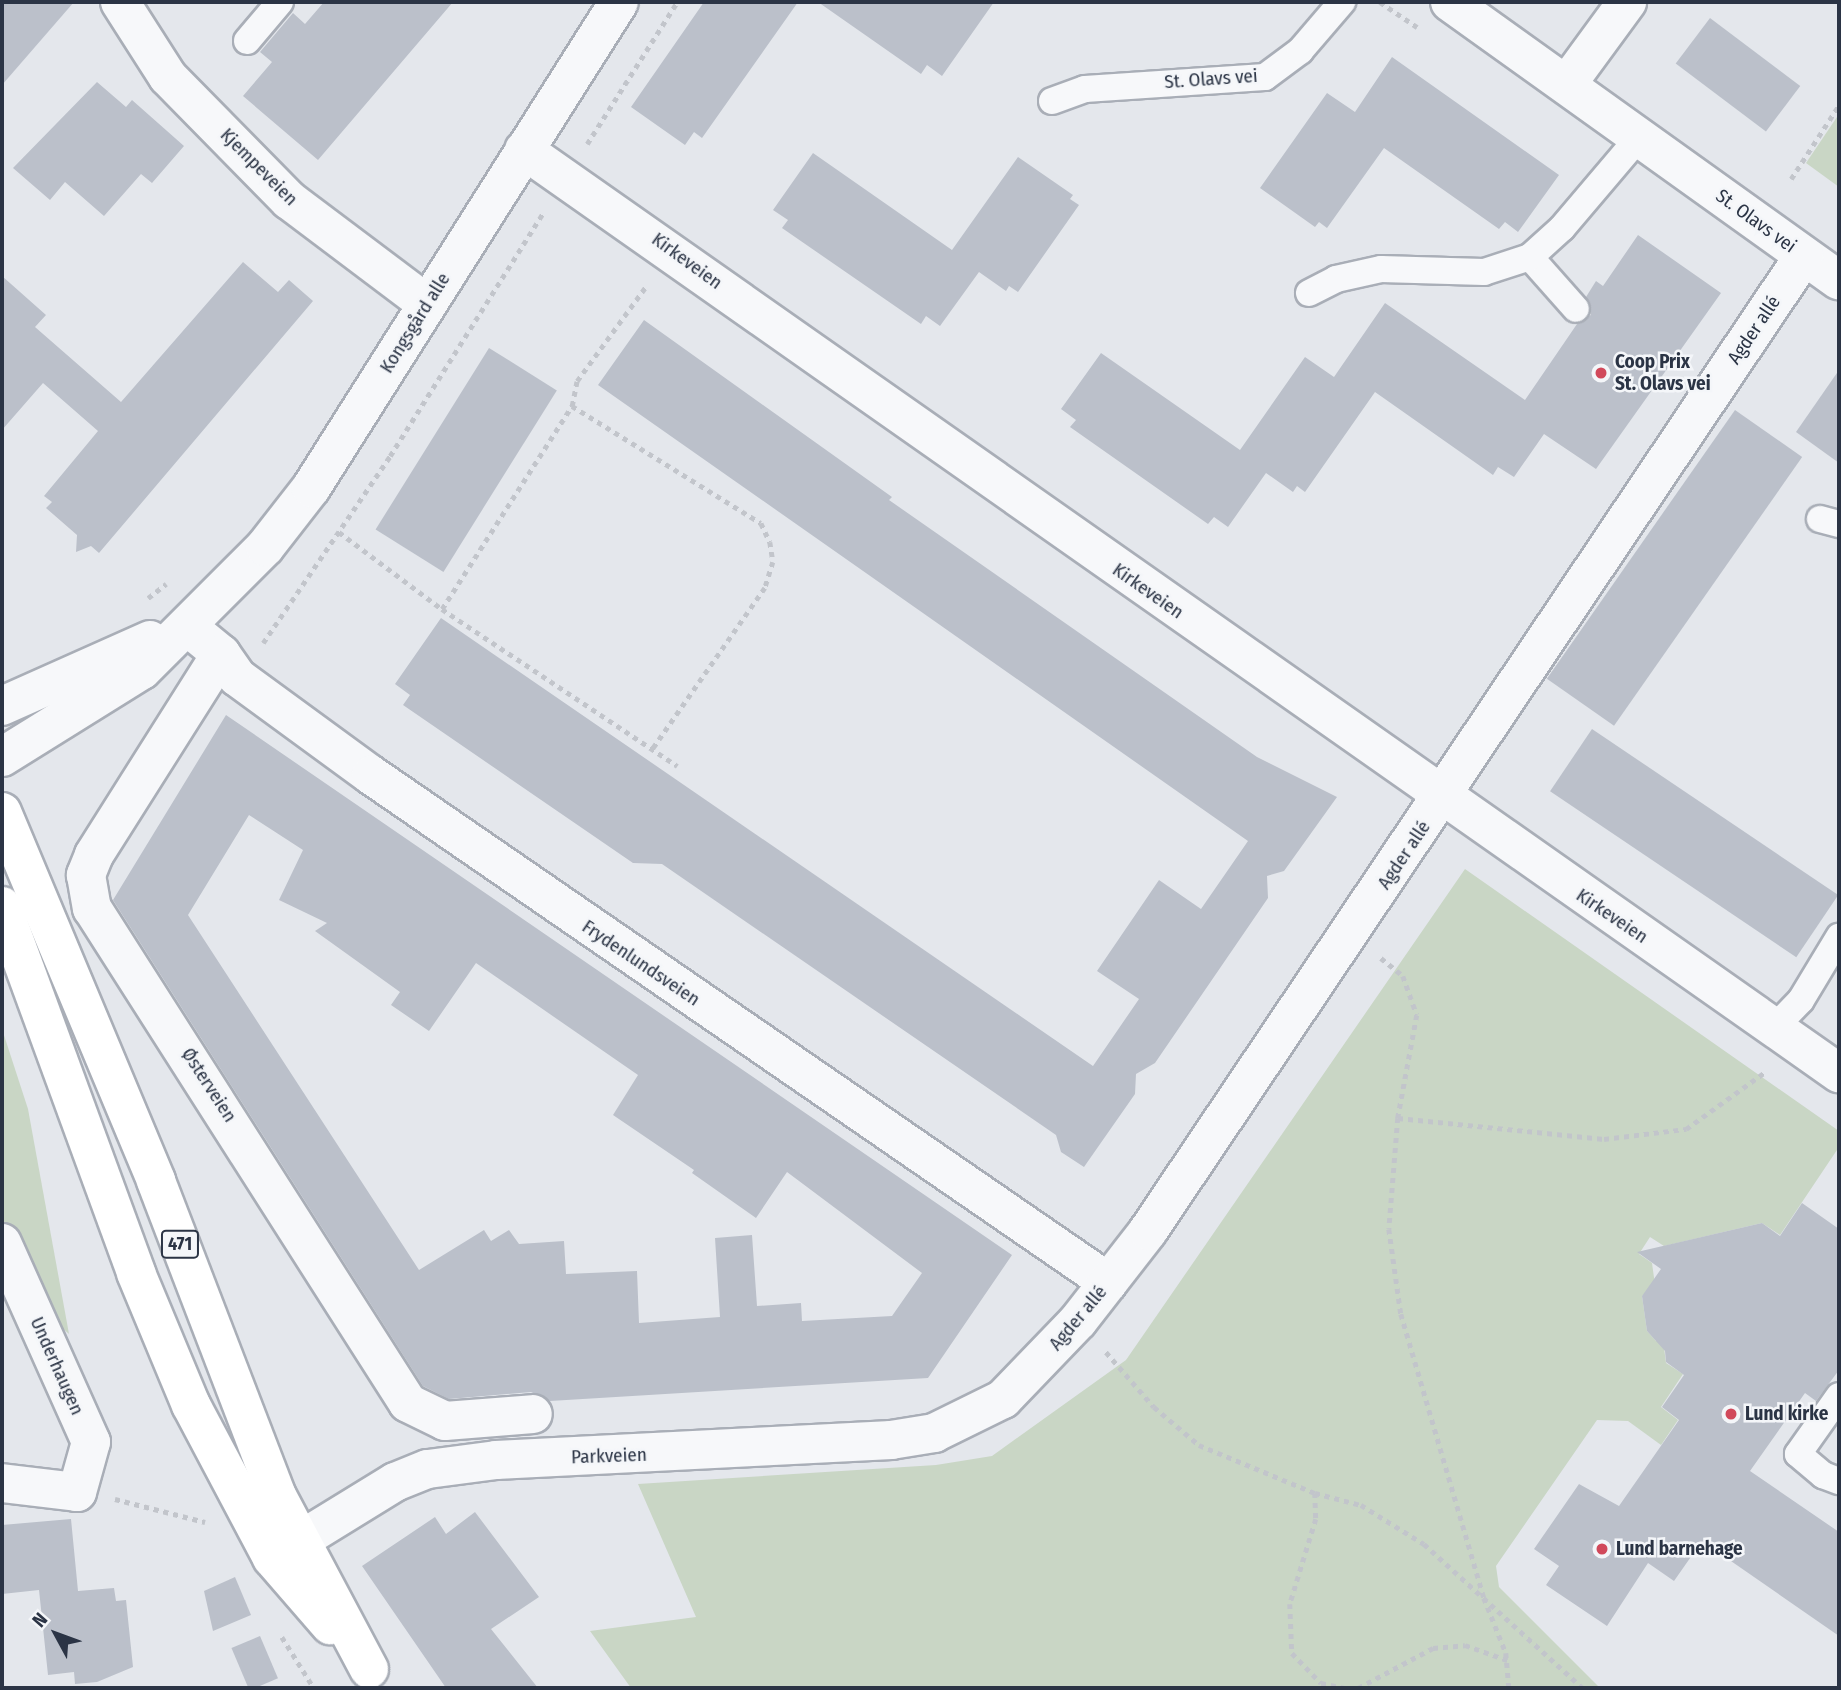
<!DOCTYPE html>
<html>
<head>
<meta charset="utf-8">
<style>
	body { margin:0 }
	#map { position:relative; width:1841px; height:1690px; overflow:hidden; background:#e4e7ec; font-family:"Fira Sans Condensed",sans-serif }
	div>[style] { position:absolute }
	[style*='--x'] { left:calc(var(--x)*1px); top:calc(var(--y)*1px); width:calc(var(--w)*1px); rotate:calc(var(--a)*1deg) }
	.green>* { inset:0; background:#c9d6c5 }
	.building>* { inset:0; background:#bbc0ca; transform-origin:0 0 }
	.path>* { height:4.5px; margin-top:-2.25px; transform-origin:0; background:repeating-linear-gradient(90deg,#c2c5cb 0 5px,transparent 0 10px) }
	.roads { filter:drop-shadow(2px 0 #a9aeb7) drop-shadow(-2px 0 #a9aeb7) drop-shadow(0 2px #a9aeb7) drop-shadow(0 -2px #a9aeb7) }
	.service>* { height:26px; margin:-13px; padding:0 13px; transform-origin:13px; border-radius:13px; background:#f7f8fa }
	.minor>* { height:38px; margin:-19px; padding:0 19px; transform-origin:19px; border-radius:19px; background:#f7f8fa }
	.tertiary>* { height:38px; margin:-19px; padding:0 19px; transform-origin:19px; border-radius:19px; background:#f7f8fa }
	.primary>* { height:38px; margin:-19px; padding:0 19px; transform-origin:19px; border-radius:19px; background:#fff }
	.dots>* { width:19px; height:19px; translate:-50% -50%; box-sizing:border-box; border:4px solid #f4f6f9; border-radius:50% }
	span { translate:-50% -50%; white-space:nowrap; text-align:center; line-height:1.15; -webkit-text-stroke:5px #f4f6f9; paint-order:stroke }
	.shield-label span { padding:2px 5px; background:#f4f6f9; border:2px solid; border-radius:5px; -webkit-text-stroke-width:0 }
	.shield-label { font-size:18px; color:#2b3445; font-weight:700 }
	.street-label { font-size:19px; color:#2b3445 }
	.poi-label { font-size:19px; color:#2b3445; font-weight:700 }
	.left { translate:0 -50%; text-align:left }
	.frame { position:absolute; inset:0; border:4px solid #2b3445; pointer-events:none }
	.north { position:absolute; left:21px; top:1599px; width:70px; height:70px; -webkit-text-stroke:5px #f4f6f9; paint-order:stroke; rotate:311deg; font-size:19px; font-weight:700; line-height:28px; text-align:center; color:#2b3445 }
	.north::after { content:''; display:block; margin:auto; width:24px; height:32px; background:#2b3445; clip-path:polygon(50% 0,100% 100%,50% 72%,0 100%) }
</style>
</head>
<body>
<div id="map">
	<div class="green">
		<i style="clip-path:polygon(1839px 114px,1839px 187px,1806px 163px)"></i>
		<i style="clip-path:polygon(1465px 869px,1839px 1131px,1839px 1147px,1780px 1235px,1762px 1223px,1664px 1246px,1650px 1237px,1639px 1254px,1652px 1263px,1655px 1285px,1642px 1296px,1647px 1331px,1656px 1341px,1663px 1340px,1666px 1363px,1683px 1374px,1661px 1407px,1678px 1420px,1661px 1445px,1628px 1421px,1597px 1420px,1496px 1566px,1499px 1587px,1600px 1688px,631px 1688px,590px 1631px,696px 1617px,638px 1484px,936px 1465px,992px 1456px,1126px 1360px)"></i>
		<i style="clip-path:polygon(2px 1029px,28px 1109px,69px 1334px,50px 1317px,2px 1234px)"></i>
	</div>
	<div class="building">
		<i style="clip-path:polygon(2px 2px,74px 2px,2px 85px)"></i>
		<i style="clip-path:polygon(324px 2px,453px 2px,318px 160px,243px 96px,272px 62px,260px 52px,293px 13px,305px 24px)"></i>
		<i style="clip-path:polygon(704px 2px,798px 2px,702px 138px,694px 132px,685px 145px,631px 107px)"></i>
		<i style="clip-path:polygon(818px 2px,994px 2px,942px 76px,927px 65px,921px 74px)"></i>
		<i style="left:1710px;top:18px;width:113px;height:57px;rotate:37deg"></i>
		<i style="clip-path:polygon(1392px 57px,1559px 175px,1518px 232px,1505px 222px,1499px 229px,1384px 148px,1327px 228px,1319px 222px,1315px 227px,1260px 188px,1327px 93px,1355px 112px)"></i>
		<i style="clip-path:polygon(97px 82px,126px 107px,132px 100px,184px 146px,152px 183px,141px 174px,104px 216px,65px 182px,50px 200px,13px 168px)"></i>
		<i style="clip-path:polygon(813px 153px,952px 250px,1018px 157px,1073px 195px,1070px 199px,1079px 205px,1018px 292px,1009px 286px,1006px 291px,979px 272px,940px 326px,926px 316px,921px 324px,782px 228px,788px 220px,773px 210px)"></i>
		<i style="clip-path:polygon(1638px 235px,1721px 293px,1596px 469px,1544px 434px,1514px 477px,1498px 467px,1493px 475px,1375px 392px,1305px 492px,1297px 486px,1293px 492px,1266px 473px,1228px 527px,1214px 517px,1208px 524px,1070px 427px,1076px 420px,1061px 409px,1101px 353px,1240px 450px,1305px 357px,1334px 377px,1385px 303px,1525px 400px,1577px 324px,1591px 315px,1586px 297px,1596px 281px,1603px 286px)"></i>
		<i style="clip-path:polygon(243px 262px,278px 292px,289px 280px,313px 301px,99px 553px,91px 546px,76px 552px,77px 535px,46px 508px,52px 502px,44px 496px,98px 431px,43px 383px,2px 430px,2px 276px,46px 315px,35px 327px,121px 402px)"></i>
		<i style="clip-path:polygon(644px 320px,892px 497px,889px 500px,1257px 757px,1337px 797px,1284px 871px,1267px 876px,1268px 898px,1155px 1063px,1136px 1074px,1135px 1094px,1084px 1167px,1061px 1152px,1056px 1135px,662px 864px,633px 863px,403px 705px,410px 695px,395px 684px,441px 618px,1093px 1066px,1139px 999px,1097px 971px,1159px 880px,1201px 909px,1248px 841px,598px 385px)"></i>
		<i style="left:489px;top:348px;width:80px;height:214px;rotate:32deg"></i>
		<i style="clip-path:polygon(1839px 370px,1839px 463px,1796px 432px)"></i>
		<i style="left:1735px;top:410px;width:82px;height:328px;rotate:35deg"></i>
		<i style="clip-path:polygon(evenodd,226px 715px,1012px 1255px,928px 1378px,550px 1401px,531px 1392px,449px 1399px,423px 1386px,113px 900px,226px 715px,249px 815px,303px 850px,279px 900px,327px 923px,315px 931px,400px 992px,391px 1005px,429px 1031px,476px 963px,638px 1075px,613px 1115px,694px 1170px,692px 1173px,756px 1218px,787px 1172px,922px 1273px,892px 1316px,802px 1321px,801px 1303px,757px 1306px,752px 1235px,715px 1238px,720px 1317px,639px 1323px,637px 1271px,566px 1274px,564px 1241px,519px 1244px,509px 1230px,491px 1241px,484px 1230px,419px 1270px,188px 915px,249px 815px)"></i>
		<i style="left:1592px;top:729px;width:297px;height:75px;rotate:34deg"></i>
		<i style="clip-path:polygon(1802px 1203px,1839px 1229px,1839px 1370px,1816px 1401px,1805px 1393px,1750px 1471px,1839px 1532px,1839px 1636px,1702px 1541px,1674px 1581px,1648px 1563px,1607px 1626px,1546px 1585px,1559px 1566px,1534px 1549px,1579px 1484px,1619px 1506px,1679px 1420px,1662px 1407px,1684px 1375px,1666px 1362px,1665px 1351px,1647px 1331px,1642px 1296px,1661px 1269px,1637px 1252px,1762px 1223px,1780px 1236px)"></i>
		<i style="clip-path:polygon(475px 1512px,539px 1597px,491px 1629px,538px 1688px,446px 1688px,362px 1566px,435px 1517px,446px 1534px)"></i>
		<i style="clip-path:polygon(71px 1519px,78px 1591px,114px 1588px,116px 1601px,126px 1600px,133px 1667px,97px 1682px,75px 1684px,74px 1672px,48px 1675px,39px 1590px,2px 1594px,2px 1525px)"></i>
		<i style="clip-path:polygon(235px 1577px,251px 1615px,213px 1631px,204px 1591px)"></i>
		<i style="left:260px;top:1636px;width:46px;height:31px;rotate:67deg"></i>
	</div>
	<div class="path">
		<i style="--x:1380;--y:2;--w:45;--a:34"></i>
		<i style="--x:587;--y:144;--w:168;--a:-57.6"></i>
		<i style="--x:1791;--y:179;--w:88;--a:-57"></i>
		<i style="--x:572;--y:406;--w:222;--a:31.8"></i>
		<i style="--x:761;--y:523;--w:21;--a:65"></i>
		<i style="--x:770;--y:542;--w:20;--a:81"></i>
		<i style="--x:773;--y:562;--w:27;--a:107"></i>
		<i style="--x:765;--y:588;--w:198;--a:124.9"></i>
		<i style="--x:339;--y:532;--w:129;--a:36.8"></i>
		<i style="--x:442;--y:609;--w:283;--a:33.7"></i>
		<i style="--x:148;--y:598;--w:23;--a:-38"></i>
		<i style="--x:442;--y:609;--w:241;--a:-57.4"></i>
		<i style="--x:572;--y:406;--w:25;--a:-79"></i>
		<i style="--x:577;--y:381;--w:119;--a:-53.9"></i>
		<i style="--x:263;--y:643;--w:226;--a:-55.8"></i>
		<i style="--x:390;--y:456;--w:287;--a:-57.8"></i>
		<i style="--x:1381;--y:958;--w:28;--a:39"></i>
		<i style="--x:1403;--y:976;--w:41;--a:70.3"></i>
		<i style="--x:1417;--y:1015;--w:105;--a:100.5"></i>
		<i style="--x:1398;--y:1118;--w:111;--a:94.6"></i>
		<i style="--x:1389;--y:1229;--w:86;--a:82"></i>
		<i style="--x:1401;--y:1314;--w:296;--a:73.7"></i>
		<i style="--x:1484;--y:1598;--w:59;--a:68.2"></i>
		<i style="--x:1506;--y:1653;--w:35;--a:85"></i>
		<i style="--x:1398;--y:1118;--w:207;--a:5.8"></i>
		<i style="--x:1604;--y:1139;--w:83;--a:-7"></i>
		<i style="--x:1686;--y:1129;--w:97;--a:-35.8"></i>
		<i style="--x:1106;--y:1352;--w:73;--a:48.9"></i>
		<i style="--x:1154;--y:1407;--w:59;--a:40.2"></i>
		<i style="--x:1199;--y:1445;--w:126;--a:22.5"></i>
		<i style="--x:1315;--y:1493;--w:48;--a:14.6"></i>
		<i style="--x:1361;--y:1505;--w:74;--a:31.8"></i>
		<i style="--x:1424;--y:1544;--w:215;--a:42.2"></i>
		<i style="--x:1315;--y:1493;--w:26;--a:88"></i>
		<i style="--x:1316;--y:1519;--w:89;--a:107"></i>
		<i style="--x:1290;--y:1604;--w:49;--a:87.7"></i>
		<i style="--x:1292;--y:1653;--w:42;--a:46"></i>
		<i style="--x:1321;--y:1683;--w:25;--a:12"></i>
		<i style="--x:115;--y:1499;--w:93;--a:14.3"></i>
		<i style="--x:282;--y:1637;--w:60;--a:57.9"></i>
		<i style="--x:1358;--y:1688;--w:85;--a:-28.1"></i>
		<i style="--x:1433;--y:1648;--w:32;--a:-5"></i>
		<i style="--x:1465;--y:1645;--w:45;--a:19.7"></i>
	</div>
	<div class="roads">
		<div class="service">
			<i style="--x:247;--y:41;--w:51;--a:-49.8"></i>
			<i style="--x:1052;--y:101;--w:35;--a:-20"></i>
			<i style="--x:1085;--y:89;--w:180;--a:-3.8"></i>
			<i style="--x:1265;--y:77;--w:44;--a:-36.6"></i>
			<i style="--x:1300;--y:51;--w:65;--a:-49.4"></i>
			<i style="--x:1530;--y:257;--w:69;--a:48.5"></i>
			<i style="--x:1309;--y:293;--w:30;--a:-27"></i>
			<i style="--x:1336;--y:279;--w:46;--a:-12.5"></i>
			<i style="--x:1381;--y:269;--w:103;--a:1.7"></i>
			<i style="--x:1484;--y:272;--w:48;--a:-18.1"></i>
			<i style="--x:1530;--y:257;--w:43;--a:-42.2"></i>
			<i style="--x:1562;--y:228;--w:121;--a:-49.7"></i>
			<i style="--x:1820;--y:519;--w:20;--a:15"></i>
			<i style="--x:1775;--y:1027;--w:37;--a:-46"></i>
			<i style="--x:1801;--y:1000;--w:74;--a:-58.9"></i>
			<i style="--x:1839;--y:1396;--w:71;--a:125.3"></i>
			<i style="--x:1798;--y:1454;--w:33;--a:40"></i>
			<i style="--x:1823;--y:1475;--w:17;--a:21"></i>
		</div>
		<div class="minor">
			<i style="--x:120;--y:2;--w:89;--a:57.4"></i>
			<i style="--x:168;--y:77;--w:173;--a:45.5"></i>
			<i style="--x:289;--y:200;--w:173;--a:37"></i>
			<i style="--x:1450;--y:2;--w:478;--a:35.6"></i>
			<i style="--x:1567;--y:84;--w:102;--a:-53.8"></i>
			<i style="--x:524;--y:150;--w:1607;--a:35.07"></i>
			<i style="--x:188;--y:627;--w:43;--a:39.3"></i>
			<i style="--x:221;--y:654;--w:28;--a:55"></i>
			<i style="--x:237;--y:677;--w:166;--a:36.2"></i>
			<i style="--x:371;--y:775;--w:895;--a:34.53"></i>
			<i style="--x:221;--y:654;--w:238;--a:122.3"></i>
			<i style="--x:94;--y:855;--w:22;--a:112"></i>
			<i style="--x:86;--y:875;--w:34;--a:80"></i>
			<i style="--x:92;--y:908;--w:587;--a:57.45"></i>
			<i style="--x:408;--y:1403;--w:41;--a:25.9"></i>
			<i style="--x:445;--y:1421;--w:88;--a:-4.5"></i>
			<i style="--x:2;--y:1243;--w:218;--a:65.9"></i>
			<i style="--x:91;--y:1442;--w:52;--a:105.6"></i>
			<i style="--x:77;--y:1492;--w:76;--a:-173.2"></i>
			<i style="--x:273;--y:1557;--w:143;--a:-31.6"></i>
			<i style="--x:395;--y:1482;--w:35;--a:-22"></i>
			<i style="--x:428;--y:1469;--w:69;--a:-7.5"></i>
			<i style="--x:496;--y:1460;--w:396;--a:-2.9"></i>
			<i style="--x:891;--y:1440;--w:44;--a:-9.2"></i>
			<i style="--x:934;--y:1433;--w:77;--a:-26.2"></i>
			<i style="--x:1003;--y:1399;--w:108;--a:-46.1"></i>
			<i style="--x:1078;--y:1321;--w:114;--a:-52.1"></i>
			<i style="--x:1148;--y:1231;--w:1175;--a:-56.07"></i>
		</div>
		<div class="tertiary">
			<i style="--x:2;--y:706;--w:162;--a:-24"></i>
			<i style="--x:2;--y:757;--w:165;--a:-31.9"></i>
			<i style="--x:142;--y:670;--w:174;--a:-45"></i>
			<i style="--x:265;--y:547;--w:75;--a:-52.1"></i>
			<i style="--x:311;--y:488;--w:575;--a:-57.64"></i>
		</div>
		<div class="primary">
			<i style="--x:2;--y:812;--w:400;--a:67.3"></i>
			<i style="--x:156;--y:1181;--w:337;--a:69"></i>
			<i style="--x:277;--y:1496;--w:196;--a:62"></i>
			<i style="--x:2;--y:906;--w:391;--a:69.9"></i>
			<i style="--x:136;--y:1273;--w:143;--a:67.4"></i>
			<i style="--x:191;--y:1405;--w:173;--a:62.1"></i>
			<i style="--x:272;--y:1558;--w:89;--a:49.1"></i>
		</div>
	</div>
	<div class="dots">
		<i style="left:1601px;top:373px;background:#d1495b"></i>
		<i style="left:1731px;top:1414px;background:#d1495b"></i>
		<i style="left:1602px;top:1549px;background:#d1495b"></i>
	</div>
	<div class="shield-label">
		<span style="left:180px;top:1244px">471</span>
	</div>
	<div class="street-label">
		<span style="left:1211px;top:79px;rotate:-4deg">St. Olavs vei</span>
		<span style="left:259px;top:167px;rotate:45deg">Kjempeveien</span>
		<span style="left:1756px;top:221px;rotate:36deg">St. Olavs vei</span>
		<span style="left:687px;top:261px;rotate:36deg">Kirkeveien</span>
		<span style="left:415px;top:323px;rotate:-58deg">Kongsgård alle</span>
		<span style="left:1754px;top:330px;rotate:-56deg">Agder allé</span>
		<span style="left:1148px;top:591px;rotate:35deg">Kirkeveien</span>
		<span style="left:1404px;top:855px;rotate:-56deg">Agder allé</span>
		<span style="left:1612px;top:916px;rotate:34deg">Kirkeveien</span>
		<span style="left:641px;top:963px;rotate:34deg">Frydenlundsveien</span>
		<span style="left:209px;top:1085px;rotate:57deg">Østerveien</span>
		<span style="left:1078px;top:1318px;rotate:-50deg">Agder allé</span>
		<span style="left:57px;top:1366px;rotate:66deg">Underhaugen</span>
		<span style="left:609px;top:1456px;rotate:-2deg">Parkveien</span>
	</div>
	<div class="poi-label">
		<span class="left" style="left:1615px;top:373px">Coop Prix<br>St. Olavs vei</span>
		<span class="left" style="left:1745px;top:1414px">Lund kirke</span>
		<span class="left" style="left:1616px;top:1549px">Lund barnehage</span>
	</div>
	<div class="frame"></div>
	<div class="north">N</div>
</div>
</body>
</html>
